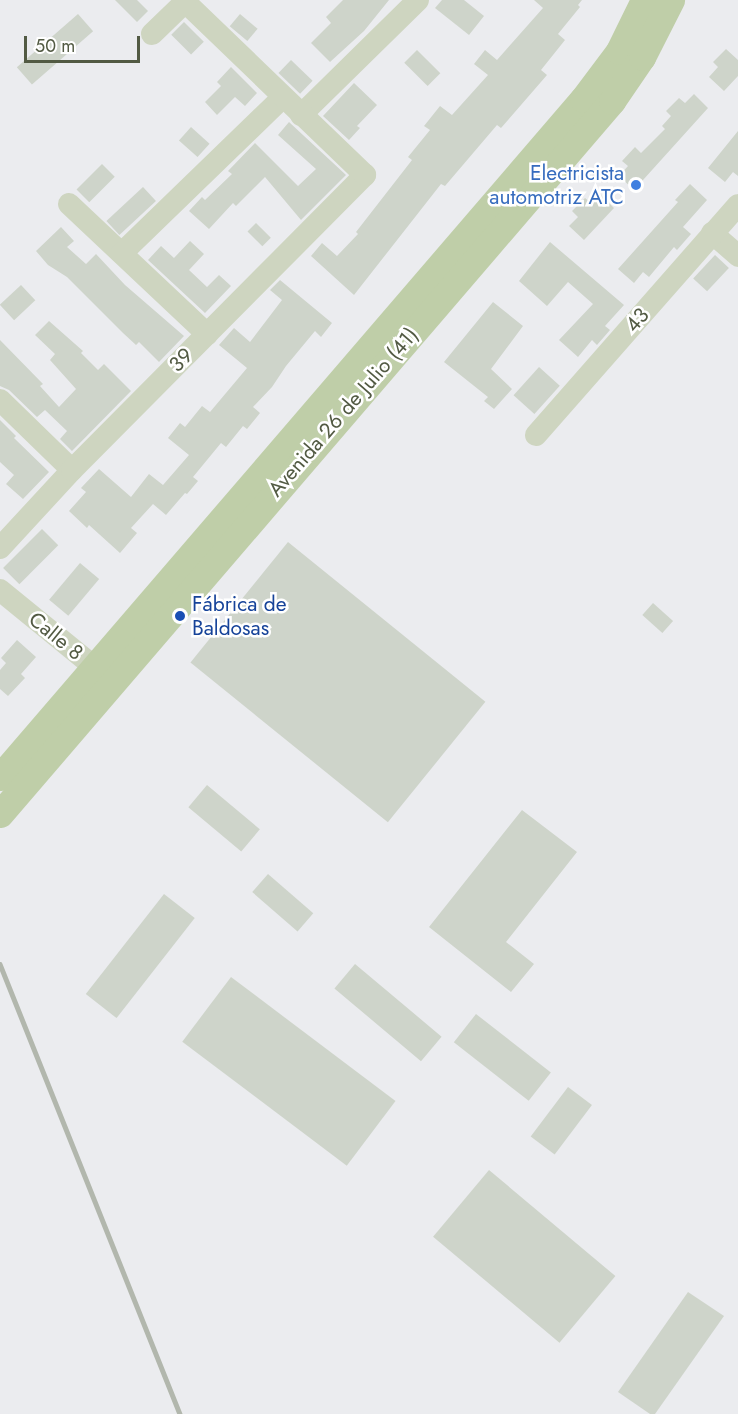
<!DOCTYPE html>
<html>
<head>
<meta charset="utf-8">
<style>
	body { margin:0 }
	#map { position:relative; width:738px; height:1414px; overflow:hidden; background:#ebecef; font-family:Jost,sans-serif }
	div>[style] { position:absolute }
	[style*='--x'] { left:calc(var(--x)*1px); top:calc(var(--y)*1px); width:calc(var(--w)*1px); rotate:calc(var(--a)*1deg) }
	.building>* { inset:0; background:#ced4ca; transform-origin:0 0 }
	.minor>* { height:22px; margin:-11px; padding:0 11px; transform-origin:11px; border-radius:11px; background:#ced5c0 }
	.major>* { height:27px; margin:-13.5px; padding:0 13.5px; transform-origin:13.5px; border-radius:13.5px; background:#bfcea8 }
	.rail>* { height:4.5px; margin:-2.25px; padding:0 2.25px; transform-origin:2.25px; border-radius:2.25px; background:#b2b7ad }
	.dots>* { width:16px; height:16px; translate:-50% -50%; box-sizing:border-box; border:3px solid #fff; border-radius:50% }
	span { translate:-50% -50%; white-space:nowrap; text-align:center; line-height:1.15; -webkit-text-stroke:5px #fff; paint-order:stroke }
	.shop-label { font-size:21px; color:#366cbe }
	.right { translate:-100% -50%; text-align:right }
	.street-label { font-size:21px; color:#525a43 }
	.transit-label { font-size:21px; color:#164399 }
	.left { translate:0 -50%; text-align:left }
	.scale { position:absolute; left:24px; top:36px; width:116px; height:27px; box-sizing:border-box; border:3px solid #525a43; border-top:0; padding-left:8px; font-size:18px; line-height:21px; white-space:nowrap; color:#525a43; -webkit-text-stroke:4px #fff; paint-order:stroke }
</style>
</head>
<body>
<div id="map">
	<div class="building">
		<i style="clip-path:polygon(115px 0,137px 0,148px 11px,137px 22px)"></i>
		<i style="clip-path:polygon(343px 0,389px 0,364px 31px,330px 62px,311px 43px,331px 23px,326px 17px)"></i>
		<i style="clip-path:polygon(442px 0,464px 0,484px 16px,469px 35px,435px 8px)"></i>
		<i style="clip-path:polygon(534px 0,582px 0,578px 5px,580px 7px,558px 34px,565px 40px,541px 70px,547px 75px,501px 128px,497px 125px,445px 186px,441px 184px,354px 295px,311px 256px,322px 243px,337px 256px,358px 234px,356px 232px,412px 160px,408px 157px,430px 130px,424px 126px,440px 106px,452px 115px,488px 75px,474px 64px,485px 50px,497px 60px,543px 8px)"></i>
		<i style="left:78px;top:14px;width:23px;height:81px;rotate:49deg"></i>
		<i style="left:240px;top:14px;width:23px;height:16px;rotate:40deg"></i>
		<i style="left:184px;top:22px;width:28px;height:18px;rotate:45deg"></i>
		<i style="clip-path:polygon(726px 49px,738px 60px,738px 76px,724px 91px,709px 77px,718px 67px,713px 62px)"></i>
		<i style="left:417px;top:50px;width:33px;height:18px;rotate:45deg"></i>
		<i style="left:291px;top:60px;width:30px;height:18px;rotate:44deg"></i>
		<i style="clip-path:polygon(231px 67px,257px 93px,245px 106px,235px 97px,217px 115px,205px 102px,221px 86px,217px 82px)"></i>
		<i style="clip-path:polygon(354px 83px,377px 105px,357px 126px,360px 128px,349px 140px,323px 116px)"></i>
		<i style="clip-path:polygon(694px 94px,708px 108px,634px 190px,619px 176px,628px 166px,622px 161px,635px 147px,641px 153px,665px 129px,662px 126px,671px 116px,666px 111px,679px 98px,685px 103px)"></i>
		<i style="clip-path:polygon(289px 122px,346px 175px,301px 220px,265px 177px,236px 206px,233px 203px,209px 229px,189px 211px,202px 197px,205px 200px,232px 174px,228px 171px,255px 143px,298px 186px,316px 169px,278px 135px)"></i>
		<i style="left:191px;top:127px;width:25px;height:18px;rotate:42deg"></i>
		<i style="clip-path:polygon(738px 131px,738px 176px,733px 172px,725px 182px,708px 168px)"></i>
		<i style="left:102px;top:164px;width:18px;height:36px;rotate:45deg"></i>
		<i style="clip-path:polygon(690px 184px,707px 200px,683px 227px,691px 234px,677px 250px,674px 247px,649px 277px,643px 272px,634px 283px,618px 269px,678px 202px,675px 200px)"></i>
		<i style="left:143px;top:187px;width:19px;height:50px;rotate:47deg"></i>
		<i style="clip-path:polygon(600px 194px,614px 208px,584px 240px,569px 226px,578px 217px,572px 211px,585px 198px,591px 203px)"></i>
		<i style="left:256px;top:223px;width:21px;height:12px;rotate:45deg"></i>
		<i style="clip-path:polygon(61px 227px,74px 241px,67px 247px,86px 264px,96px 254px,125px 285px,184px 336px,159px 362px,139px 342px,136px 345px,123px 333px,67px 277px,48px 265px,36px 251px)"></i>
		<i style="clip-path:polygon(190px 241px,204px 254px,189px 270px,207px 287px,219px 275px,231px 286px,205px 313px,148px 260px,161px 246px,174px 258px)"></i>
		<i style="clip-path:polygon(550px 242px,624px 305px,605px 326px,610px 330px,597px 345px,592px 340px,578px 357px,559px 340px,593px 304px,568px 282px,547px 306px,519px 281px)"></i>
		<i style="left:715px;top:255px;width:19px;height:32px;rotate:43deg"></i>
		<i style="clip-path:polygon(280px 280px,332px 323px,321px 337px,315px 331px,286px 366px,272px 387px,253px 407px,260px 413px,247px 429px,243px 426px,226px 447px,221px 443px,193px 477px,198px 481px,187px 494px,185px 493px,166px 515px,153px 504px,131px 528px,137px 533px,120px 553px,89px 525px,87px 528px,69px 511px,86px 492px,81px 488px,99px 469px,131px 497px,149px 474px,163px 485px,189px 455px,168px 438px,180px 423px,185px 427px,202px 406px,210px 412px,247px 368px,219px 345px,234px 328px,250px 342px,282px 300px,270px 290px)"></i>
		<i style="left:21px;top:285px;width:21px;height:29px;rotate:47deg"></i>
		<i style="clip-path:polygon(493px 302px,523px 326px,491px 369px,512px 389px,494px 409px,484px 401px,488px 397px,444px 362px)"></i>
		<i style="clip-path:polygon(49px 321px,83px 351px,81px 353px,98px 370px,104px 364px,131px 391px,72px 451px,60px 439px,67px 431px,45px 410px,37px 417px,9px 390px,0 386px,0 340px,43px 384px,40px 386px,59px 407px,76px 389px,50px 360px,55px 354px,35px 335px)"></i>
		<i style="left:539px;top:367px;width:28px;height:38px;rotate:42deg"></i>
		<i style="clip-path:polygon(0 420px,16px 436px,14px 438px,49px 472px,23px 499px,6px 484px,14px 475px,0 462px)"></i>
		<i style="left:42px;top:529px;width:23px;height:55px;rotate:45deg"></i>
		<i style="left:288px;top:542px;width:254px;height:155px;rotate:39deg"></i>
		<i style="left:80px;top:563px;width:25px;height:48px;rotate:40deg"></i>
		<i style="left:653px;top:603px;width:27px;height:16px;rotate:42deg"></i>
		<i style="clip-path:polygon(17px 640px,36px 657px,21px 674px,25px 678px,8px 696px,0 689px,0 670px,6px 663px,1px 658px)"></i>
		<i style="left:207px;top:785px;width:69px;height:29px;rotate:40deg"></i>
		<i style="clip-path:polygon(522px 810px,577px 852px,506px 942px,534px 964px,511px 992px,429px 927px)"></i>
		<i style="left:268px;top:874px;width:60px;height:24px;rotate:41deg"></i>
		<i style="left:164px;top:894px;width:39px;height:127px;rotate:38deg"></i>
		<i style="left:355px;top:964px;width:113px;height:32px;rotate:40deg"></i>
		<i style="left:231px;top:977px;width:206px;height:81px;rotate:37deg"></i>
		<i style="left:476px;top:1014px;width:95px;height:36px;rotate:38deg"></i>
		<i style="left:568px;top:1087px;width:30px;height:62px;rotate:37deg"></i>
		<i style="left:489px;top:1170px;width:165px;height:87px;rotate:40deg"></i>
		<i style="clip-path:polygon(688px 1292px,724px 1316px,655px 1414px,650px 1414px,618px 1392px)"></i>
	</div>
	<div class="minor">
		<i style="--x:301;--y:115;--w:164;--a:-44.5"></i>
		<i style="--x:69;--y:204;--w:190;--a:43.3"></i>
		<i style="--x:712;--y:233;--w:35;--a:41"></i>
		<i style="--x:122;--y:253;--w:223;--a:-44.1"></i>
		<i style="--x:0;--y:400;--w:100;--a:44.2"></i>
		<i style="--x:536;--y:435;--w:306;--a:-48.7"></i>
		<i style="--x:0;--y:548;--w:106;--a:-47.3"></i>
		<i style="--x:72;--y:470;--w:416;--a:-45.2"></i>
		<i style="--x:365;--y:175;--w:250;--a:-136.1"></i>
		<i style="--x:185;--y:2;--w:46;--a:135.9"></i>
		<i style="--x:0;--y:590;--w:139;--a:39.2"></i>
	</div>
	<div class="major">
		<i style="--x:0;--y:777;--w:894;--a:-49.31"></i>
		<i style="--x:583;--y:99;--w:60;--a:-53.1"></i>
		<i style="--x:619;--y:51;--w:57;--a:-63.9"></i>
		<i style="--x:0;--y:814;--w:940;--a:-49.36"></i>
		<i style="--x:612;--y:101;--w:53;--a:-55.7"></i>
		<i style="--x:642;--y:57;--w:64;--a:-63"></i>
	</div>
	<div class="rail">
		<i style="--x:0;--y:964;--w:485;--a:68.2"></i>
	</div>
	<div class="dots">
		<i style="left:636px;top:185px;background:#3f7fe0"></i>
		<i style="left:180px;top:616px;background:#1a4fb4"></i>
	</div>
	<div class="shop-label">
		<span class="right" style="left:624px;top:185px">Electricista<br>automotriz ATC</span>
	</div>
	<div class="street-label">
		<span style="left:637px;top:320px;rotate:-49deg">43</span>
		<span style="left:181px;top:360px;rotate:-45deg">39</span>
		<span style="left:343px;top:412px;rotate:-49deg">Avenida 26 de Julio (41)</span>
		<span style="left:56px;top:636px;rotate:39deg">Calle 8</span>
	</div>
	<div class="transit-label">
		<span class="left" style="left:192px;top:616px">Fábrica de<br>Baldosas</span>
	</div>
	<div class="scale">50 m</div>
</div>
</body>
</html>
